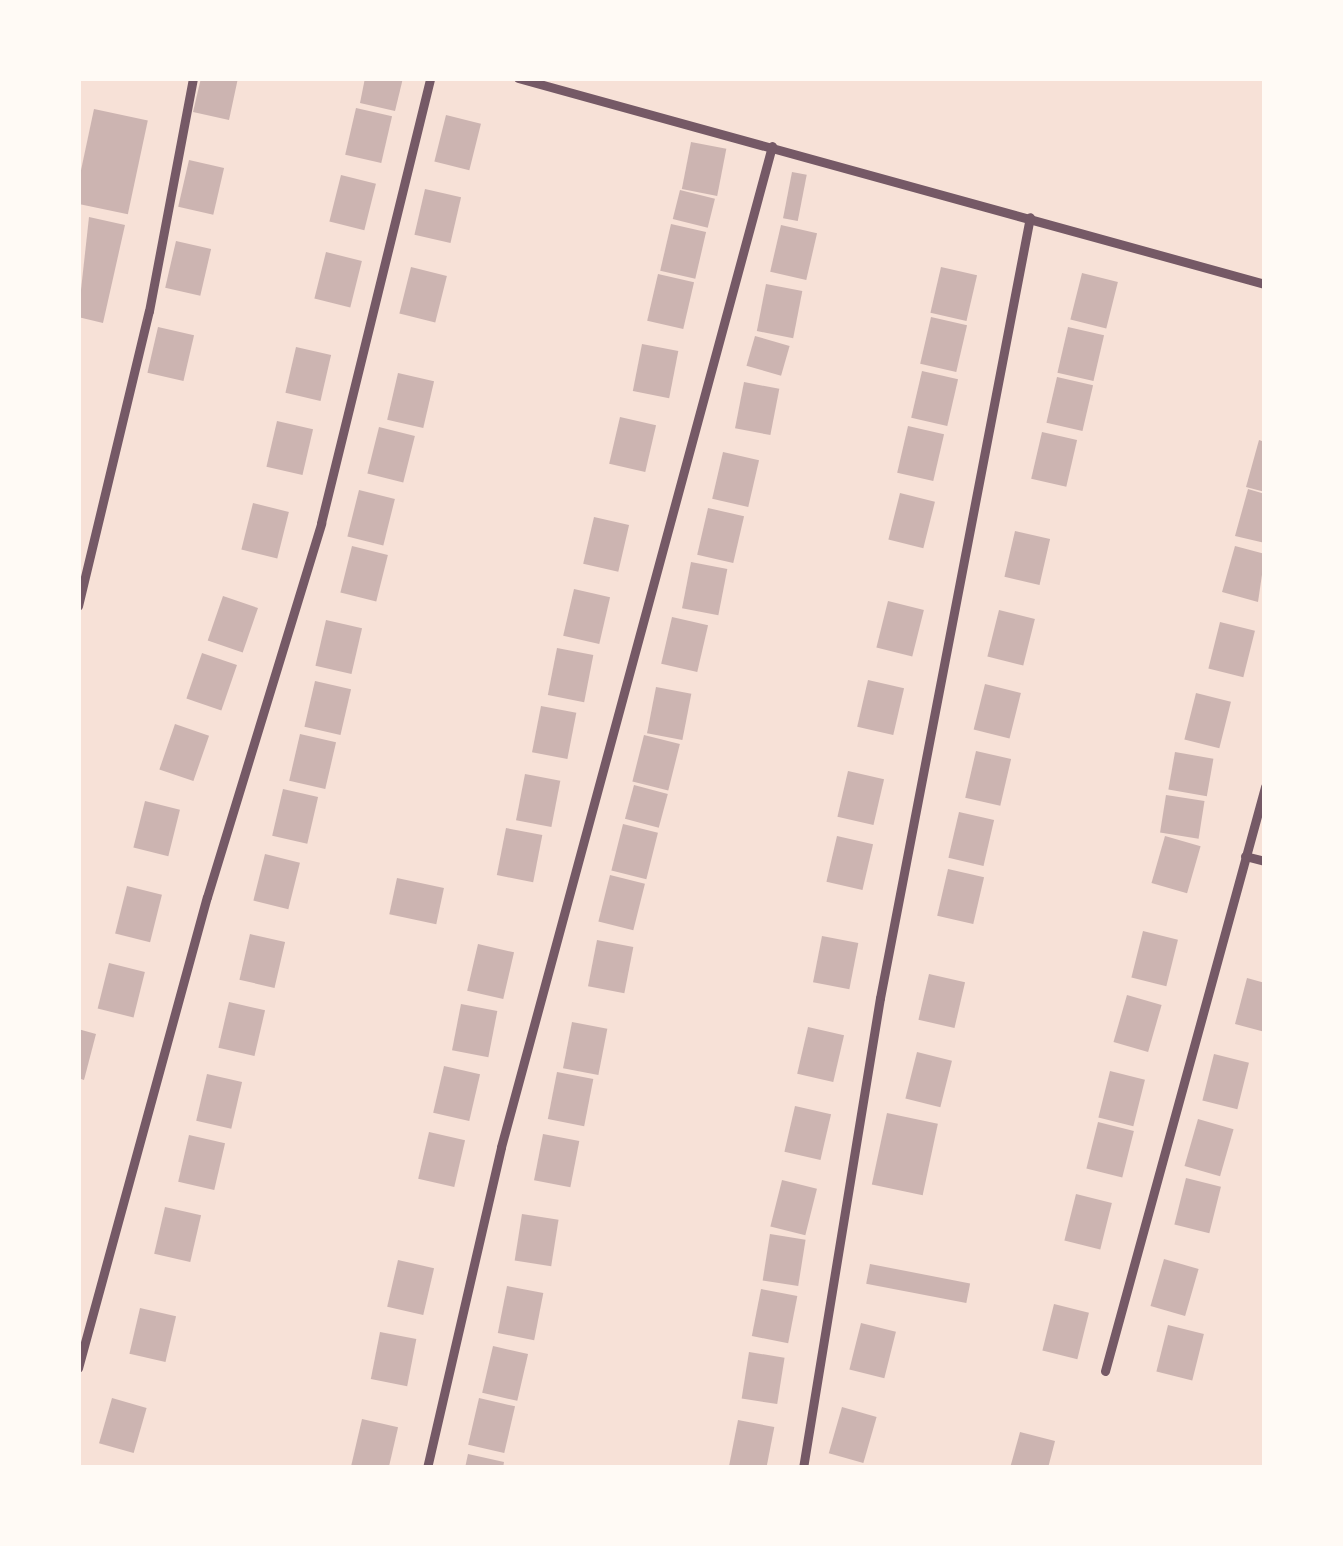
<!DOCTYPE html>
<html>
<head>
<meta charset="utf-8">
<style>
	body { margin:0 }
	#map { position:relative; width:1343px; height:1546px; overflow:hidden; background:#f7e1d7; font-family:Jost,sans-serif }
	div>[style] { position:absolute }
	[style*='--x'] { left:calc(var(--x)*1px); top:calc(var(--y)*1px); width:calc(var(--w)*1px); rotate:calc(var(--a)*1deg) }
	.building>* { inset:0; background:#ccb4b1; transform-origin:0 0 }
	.minor>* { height:9px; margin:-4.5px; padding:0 4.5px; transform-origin:4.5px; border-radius:4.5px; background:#755966 }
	span { translate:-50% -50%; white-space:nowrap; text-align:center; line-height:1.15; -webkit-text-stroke:9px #fffaf5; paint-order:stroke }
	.frame { position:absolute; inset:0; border:81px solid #fffaf5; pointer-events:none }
</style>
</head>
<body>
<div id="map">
	<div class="building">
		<i style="clip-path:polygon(201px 78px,238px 78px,229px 120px,193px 112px)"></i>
		<i style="clip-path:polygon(365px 78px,403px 78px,395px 111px,360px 103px)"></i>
		<i style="left:356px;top:108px;width:37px;height:48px;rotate:13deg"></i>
		<i style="left:94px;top:109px;width:55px;height:96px;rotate:12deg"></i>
		<i style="left:446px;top:115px;width:36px;height:48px;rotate:14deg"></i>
		<i style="left:691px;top:142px;width:36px;height:48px;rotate:11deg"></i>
		<i style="left:189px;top:160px;width:36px;height:48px;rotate:13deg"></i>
		<i style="left:792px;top:172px;width:15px;height:47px;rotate:11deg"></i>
		<i style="left:341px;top:175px;width:36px;height:48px;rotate:14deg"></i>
		<i style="left:425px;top:189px;width:37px;height:47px;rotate:13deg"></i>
		<i style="left:680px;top:190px;width:36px;height:30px;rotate:14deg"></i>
		<i style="clip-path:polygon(89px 217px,125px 225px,103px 323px,78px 317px)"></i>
		<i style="left:671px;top:224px;width:36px;height:48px;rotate:13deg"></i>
		<i style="left:781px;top:225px;width:37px;height:48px;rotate:13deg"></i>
		<i style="left:176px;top:241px;width:36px;height:48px;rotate:13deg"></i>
		<i style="left:326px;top:252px;width:37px;height:48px;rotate:14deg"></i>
		<i style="left:411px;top:267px;width:37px;height:48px;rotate:14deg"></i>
		<i style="left:941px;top:267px;width:37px;height:47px;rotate:13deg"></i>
		<i style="left:1082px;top:273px;width:37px;height:48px;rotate:14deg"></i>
		<i style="left:658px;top:274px;width:37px;height:48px;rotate:13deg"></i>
		<i style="left:766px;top:284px;width:37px;height:48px;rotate:11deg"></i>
		<i style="left:931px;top:317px;width:37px;height:48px;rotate:13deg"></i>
		<i style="left:158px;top:327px;width:37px;height:47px;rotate:13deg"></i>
		<i style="left:1068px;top:327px;width:37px;height:47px;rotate:13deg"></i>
		<i style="left:755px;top:336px;width:36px;height:31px;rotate:16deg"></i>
		<i style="left:642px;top:344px;width:37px;height:48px;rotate:11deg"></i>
		<i style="left:296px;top:347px;width:36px;height:47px;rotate:13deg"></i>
		<i style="left:922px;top:371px;width:37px;height:48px;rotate:13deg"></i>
		<i style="left:398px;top:373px;width:37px;height:48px;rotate:13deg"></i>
		<i style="left:1057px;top:377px;width:37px;height:47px;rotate:13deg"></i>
		<i style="left:744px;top:382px;width:36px;height:47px;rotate:11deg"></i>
		<i style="left:620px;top:417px;width:37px;height:48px;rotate:13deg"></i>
		<i style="left:277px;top:421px;width:37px;height:47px;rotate:13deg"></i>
		<i style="left:908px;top:426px;width:37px;height:48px;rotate:13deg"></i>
		<i style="left:379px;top:427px;width:37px;height:48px;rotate:14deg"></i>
		<i style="left:1042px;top:432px;width:36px;height:48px;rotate:13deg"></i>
		<i style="clip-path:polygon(1259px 440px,1265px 442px,1265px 492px,1246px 487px)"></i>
		<i style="left:723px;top:452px;width:37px;height:48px;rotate:13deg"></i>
		<i style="clip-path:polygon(1248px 489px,1265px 494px,1265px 543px,1235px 536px)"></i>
		<i style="left:359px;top:490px;width:37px;height:48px;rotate:14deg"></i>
		<i style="left:900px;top:493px;width:36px;height:48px;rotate:14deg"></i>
		<i style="left:253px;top:503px;width:37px;height:48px;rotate:14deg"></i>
		<i style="left:708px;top:508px;width:37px;height:48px;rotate:13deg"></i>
		<i style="left:594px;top:517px;width:36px;height:48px;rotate:13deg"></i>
		<i style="left:1015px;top:531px;width:36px;height:47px;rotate:13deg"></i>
		<i style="left:352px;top:546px;width:37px;height:48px;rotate:14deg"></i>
		<i style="clip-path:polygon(1235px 546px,1265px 554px,1258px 602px,1222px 592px)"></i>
		<i style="left:691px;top:562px;width:37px;height:47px;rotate:11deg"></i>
		<i style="left:574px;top:589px;width:37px;height:48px;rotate:13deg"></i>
		<i style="left:223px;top:596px;width:37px;height:47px;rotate:19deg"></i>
		<i style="left:888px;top:601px;width:37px;height:48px;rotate:14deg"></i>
		<i style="left:999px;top:610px;width:37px;height:48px;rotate:14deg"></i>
		<i style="left:672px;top:617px;width:37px;height:48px;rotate:13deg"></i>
		<i style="left:326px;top:620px;width:37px;height:47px;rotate:13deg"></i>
		<i style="left:1220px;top:622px;width:36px;height:48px;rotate:14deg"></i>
		<i style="left:557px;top:648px;width:37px;height:48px;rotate:11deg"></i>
		<i style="left:202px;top:653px;width:37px;height:48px;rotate:19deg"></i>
		<i style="left:868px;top:680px;width:37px;height:48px;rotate:13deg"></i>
		<i style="left:315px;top:681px;width:37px;height:47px;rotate:13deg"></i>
		<i style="left:985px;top:684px;width:37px;height:47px;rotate:14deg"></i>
		<i style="left:656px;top:687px;width:36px;height:47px;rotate:11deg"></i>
		<i style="left:1196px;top:693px;width:36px;height:48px;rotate:14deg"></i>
		<i style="left:541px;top:706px;width:36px;height:47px;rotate:11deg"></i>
		<i style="left:175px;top:724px;width:36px;height:48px;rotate:19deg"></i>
		<i style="left:300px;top:734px;width:37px;height:48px;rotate:13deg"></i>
		<i style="left:644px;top:735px;width:37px;height:48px;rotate:14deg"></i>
		<i style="left:976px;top:751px;width:36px;height:48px;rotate:13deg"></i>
		<i style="left:1175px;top:752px;width:39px;height:38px;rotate:10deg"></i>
		<i style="left:848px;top:771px;width:37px;height:47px;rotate:13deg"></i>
		<i style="left:525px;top:774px;width:36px;height:47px;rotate:11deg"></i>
		<i style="left:634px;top:785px;width:35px;height:35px;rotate:15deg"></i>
		<i style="left:283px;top:789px;width:36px;height:48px;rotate:13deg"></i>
		<i style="left:1166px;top:795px;width:39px;height:38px;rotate:9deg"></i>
		<i style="left:145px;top:801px;width:36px;height:48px;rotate:14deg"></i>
		<i style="left:959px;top:812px;width:36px;height:47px;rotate:13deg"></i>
		<i style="left:623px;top:824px;width:36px;height:48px;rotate:14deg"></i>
		<i style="left:506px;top:828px;width:37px;height:48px;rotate:11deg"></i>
		<i style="left:837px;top:836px;width:37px;height:47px;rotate:13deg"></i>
		<i style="left:1165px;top:836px;width:37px;height:49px;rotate:16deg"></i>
		<i style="left:265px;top:854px;width:36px;height:48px;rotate:14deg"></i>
		<i style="left:948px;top:869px;width:37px;height:48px;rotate:13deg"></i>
		<i style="left:610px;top:875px;width:36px;height:48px;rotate:14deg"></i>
		<i style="left:397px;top:878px;width:48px;height:37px;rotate:12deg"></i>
		<i style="left:127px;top:886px;width:36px;height:49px;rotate:14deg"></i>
		<i style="left:1143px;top:931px;width:36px;height:48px;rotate:14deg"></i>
		<i style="left:250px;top:934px;width:36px;height:47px;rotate:13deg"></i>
		<i style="left:822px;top:936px;width:37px;height:47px;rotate:11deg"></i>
		<i style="left:597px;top:940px;width:37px;height:47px;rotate:11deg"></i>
		<i style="left:478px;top:944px;width:37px;height:48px;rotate:13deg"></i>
		<i style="left:109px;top:963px;width:37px;height:47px;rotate:14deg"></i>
		<i style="left:929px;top:974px;width:37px;height:47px;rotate:13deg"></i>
		<i style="clip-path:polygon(1247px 978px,1265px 983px,1265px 1032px,1235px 1024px)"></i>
		<i style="left:1127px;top:995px;width:36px;height:49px;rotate:16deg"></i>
		<i style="left:229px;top:1002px;width:37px;height:47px;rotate:13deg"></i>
		<i style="left:461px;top:1004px;width:37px;height:47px;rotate:11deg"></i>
		<i style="left:572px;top:1022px;width:36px;height:47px;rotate:11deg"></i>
		<i style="left:808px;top:1027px;width:37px;height:48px;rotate:13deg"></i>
		<i style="clip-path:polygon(78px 1029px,96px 1034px,84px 1080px,78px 1078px)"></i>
		<i style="left:917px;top:1052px;width:36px;height:48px;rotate:14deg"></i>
		<i style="left:1214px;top:1054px;width:36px;height:48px;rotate:14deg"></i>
		<i style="left:444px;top:1066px;width:37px;height:48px;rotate:13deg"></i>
		<i style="left:1110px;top:1071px;width:36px;height:48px;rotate:14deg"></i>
		<i style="left:557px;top:1072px;width:37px;height:48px;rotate:11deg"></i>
		<i style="left:207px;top:1074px;width:36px;height:48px;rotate:13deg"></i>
		<i style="left:795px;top:1106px;width:37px;height:47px;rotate:13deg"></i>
		<i style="left:887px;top:1113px;width:52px;height:73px;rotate:12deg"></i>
		<i style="left:1198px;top:1119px;width:37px;height:49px;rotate:16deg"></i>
		<i style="left:1098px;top:1122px;width:37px;height:48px;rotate:14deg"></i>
		<i style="left:429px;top:1132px;width:37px;height:48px;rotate:13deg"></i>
		<i style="left:543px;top:1134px;width:37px;height:47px;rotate:11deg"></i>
		<i style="left:189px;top:1135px;width:37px;height:48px;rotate:13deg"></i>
		<i style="left:1186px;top:1178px;width:36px;height:48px;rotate:14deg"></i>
		<i style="left:782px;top:1180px;width:36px;height:48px;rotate:14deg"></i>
		<i style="left:1076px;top:1194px;width:37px;height:48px;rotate:14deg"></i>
		<i style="left:165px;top:1207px;width:37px;height:48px;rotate:13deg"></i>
		<i style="left:522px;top:1214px;width:37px;height:47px;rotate:9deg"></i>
		<i style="left:770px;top:1234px;width:36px;height:47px;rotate:9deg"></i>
		<i style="left:1164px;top:1259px;width:36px;height:49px;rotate:16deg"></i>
		<i style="left:398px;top:1260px;width:37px;height:48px;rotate:13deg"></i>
		<i style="left:870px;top:1264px;width:102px;height:20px;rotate:11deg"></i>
		<i style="left:507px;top:1286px;width:37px;height:48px;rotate:11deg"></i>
		<i style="left:761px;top:1289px;width:37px;height:48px;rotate:11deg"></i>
		<i style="left:1054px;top:1304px;width:36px;height:48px;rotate:14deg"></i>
		<i style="left:140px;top:1308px;width:37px;height:47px;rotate:13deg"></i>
		<i style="left:861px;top:1323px;width:36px;height:48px;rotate:14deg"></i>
		<i style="left:1168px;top:1325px;width:37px;height:48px;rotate:14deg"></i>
		<i style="left:380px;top:1332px;width:37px;height:48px;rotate:11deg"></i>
		<i style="left:493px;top:1346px;width:36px;height:48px;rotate:13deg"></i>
		<i style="left:749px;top:1352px;width:36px;height:47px;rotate:9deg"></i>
		<i style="left:112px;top:1398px;width:36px;height:47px;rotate:16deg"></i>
		<i style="left:479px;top:1398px;width:37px;height:48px;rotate:13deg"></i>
		<i style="left:842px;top:1407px;width:36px;height:48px;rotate:16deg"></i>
		<i style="left:362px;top:1419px;width:37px;height:48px;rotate:13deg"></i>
		<i style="left:738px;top:1420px;width:37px;height:48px;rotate:11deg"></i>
		<i style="clip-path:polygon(1020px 1432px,1055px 1441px,1048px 1468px,1010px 1468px)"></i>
		<i style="clip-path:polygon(468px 1454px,504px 1462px,503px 1468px,465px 1468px)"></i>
	</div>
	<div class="minor">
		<i style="--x:518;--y:78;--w:775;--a:15.42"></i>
		<i style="--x:78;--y:606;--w:303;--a:-76.5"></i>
		<i style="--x:149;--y:311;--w:237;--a:-79.3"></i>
		<i style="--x:1245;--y:856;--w:21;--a:14"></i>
		<i style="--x:78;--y:1368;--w:488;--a:-74.7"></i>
		<i style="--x:207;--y:897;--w:391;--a:-73"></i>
		<i style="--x:321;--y:523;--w:458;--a:-76.2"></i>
		<i style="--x:1105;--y:1371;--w:606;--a:-74.68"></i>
		<i style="--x:427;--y:1468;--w:329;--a:-77"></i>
		<i style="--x:501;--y:1147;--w:1037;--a:-74.85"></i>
		<i style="--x:803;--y:1468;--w:476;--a:-80.7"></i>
		<i style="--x:880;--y:998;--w:795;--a:-79.13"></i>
	</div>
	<div class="frame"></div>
</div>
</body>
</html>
